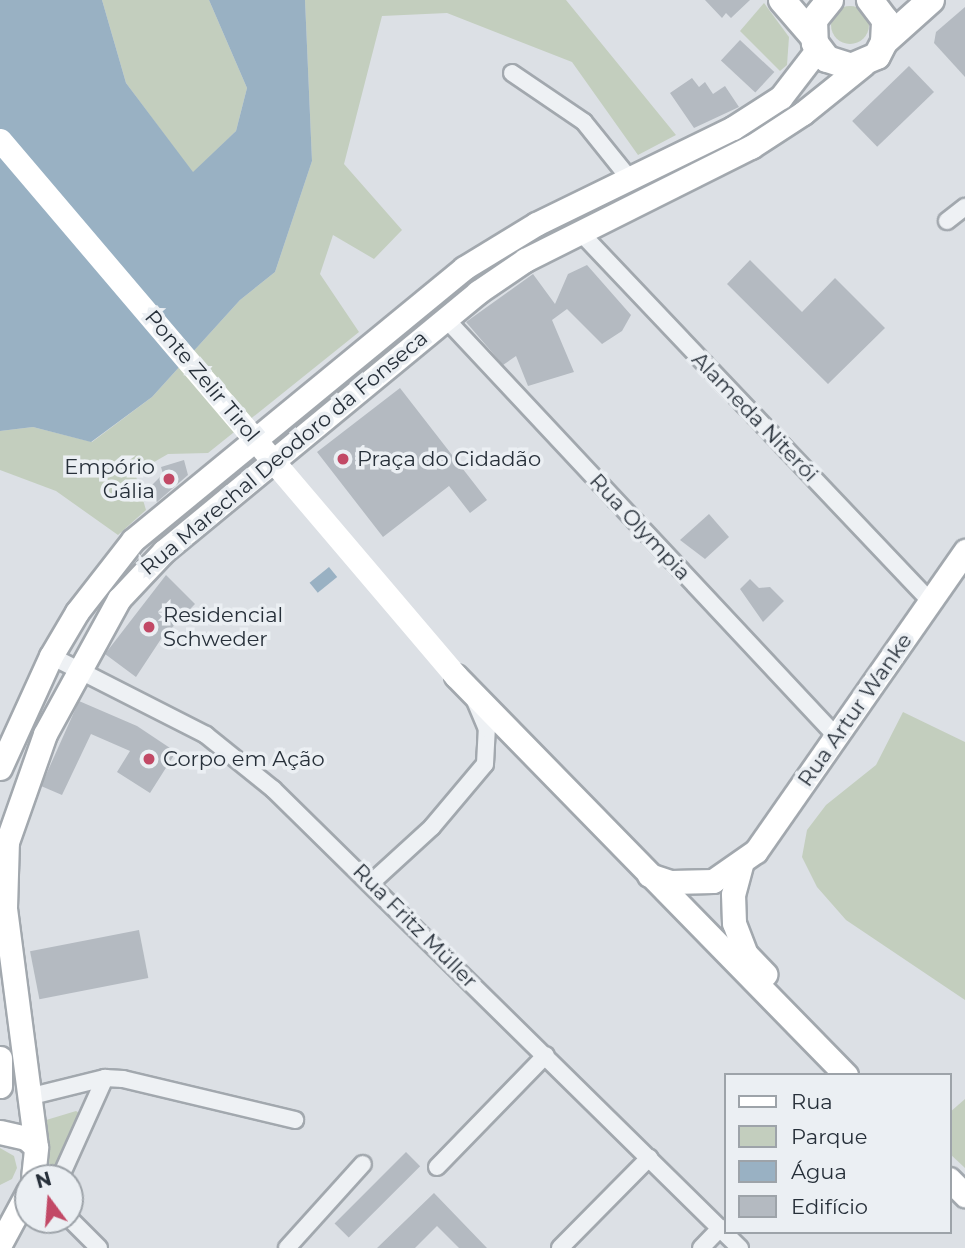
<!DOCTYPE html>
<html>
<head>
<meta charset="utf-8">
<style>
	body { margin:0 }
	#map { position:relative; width:965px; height:1248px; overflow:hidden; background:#dce0e5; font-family:Montserrat,sans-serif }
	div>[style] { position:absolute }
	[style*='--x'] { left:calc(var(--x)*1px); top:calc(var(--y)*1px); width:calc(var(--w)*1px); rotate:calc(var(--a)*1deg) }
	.green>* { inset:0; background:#c3cebe }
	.round { border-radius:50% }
	.water>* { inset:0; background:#99b1c3; transform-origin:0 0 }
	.building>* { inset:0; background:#b4bac1; transform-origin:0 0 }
	.roads { filter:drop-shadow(2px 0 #a2a8ae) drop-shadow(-2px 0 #a2a8ae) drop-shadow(0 2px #a2a8ae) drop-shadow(0 -2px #a2a8ae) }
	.street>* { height:16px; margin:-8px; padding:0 8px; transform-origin:8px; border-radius:8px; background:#eef1f4 }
	.secondary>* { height:23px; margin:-11.5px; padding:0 11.5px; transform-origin:11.5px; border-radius:11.5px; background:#fff }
	.primary>* { height:26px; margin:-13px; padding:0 13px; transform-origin:13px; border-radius:13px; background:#fff }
	.secondary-bridge>* { height:23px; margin:-11.5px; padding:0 11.5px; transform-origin:11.5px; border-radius:11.5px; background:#fff }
	.dots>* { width:19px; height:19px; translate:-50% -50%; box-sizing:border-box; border:4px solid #ebeff3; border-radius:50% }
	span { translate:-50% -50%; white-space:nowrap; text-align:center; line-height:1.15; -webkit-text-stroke:7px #ebeff3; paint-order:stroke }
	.street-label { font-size:21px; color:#27303a }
	.poi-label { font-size:21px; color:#27303a }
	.left { translate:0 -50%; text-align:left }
	.right { translate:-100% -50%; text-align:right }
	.legend { position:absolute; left:724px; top:1073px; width:228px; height:161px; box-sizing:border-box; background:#ebeff3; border:2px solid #9da3a9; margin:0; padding:9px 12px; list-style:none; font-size:21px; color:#27303a }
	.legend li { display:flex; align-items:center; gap:14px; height:35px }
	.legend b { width:35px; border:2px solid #9da3a9 }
	.north { position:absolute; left:14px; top:1164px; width:70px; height:70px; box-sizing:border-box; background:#ebeff3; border:2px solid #9da3a9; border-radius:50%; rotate:344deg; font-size:19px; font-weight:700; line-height:28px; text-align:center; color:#27303a }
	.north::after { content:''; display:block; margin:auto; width:24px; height:32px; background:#c24966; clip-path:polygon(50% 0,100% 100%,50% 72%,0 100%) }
</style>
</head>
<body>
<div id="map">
	<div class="green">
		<i style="clip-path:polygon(102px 0,209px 0,247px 88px,236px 131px,193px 173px,126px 83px)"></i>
		<i style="clip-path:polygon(305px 0,566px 0,676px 135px,638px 155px,572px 62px,447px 13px,382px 16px,344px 164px,402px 230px,374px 259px,333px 235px,320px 274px,359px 332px,208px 453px,168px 454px,135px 473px,146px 510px,118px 535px,56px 491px,0 470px,0 431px,33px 427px,92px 442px,152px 397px,240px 300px,275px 272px,312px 161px)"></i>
		<i style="clip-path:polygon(764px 3px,789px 37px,787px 65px,780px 71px,740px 31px)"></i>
		<i class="round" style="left:831px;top:6px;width:38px;height:38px"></i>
		<i style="clip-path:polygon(903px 712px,965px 742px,965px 1000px,846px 920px,817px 887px,802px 857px,807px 830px,826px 805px,876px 765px)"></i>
		<i style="clip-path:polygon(965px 1099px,965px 1168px,949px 1153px,949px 1113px)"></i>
		<i style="clip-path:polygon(76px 1111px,81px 1114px,59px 1172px,53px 1171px,43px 1150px,43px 1121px)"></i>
		<i style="clip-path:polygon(0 1148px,14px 1156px,17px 1168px,12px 1179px,0 1185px)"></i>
	</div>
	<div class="water">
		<i style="clip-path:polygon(0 0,102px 0,126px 83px,193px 172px,236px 131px,247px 88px,209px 0,305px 0,312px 161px,275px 272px,240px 300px,152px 397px,91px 442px,33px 427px,0 431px)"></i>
		<i style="left:329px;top:567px;width:13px;height:25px;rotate:51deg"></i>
	</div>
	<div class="building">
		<i style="clip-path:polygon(705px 0,750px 0,731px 18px,726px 13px,722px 18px)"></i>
		<i style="clip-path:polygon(965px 7px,965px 77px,934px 43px,936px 32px)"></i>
		<i style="left:740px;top:40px;width:47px;height:28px;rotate:43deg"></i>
		<i style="left:909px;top:66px;width:36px;height:79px;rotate:46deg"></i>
		<i style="clip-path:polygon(692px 78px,699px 87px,705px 82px,713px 94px,725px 86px,739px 107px,694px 128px,670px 93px)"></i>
		<i style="clip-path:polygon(750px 260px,802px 312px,835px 278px,885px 328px,828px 384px,727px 284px)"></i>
		<i style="clip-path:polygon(587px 265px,631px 315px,622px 331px,602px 344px,567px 309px,552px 320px,574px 372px,528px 386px,516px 356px,503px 365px,466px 322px,533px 274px,555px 304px,568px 274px)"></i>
		<i style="clip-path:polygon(400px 388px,487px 500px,470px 513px,449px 486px,383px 537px,317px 452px)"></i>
		<i style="clip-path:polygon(184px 460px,188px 475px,157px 502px,146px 491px,163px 474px,161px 467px)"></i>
		<i style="clip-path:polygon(709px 514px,729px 537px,705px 559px,680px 540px)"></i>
		<i style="clip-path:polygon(166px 575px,195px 604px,161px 639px,136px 677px,105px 654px)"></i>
		<i style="clip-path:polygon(750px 579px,759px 588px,770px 587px,784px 601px,763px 622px,740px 589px)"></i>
		<i style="clip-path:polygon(79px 701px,137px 726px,176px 752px,150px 793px,117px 772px,130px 751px,91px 734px,62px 795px,41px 786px)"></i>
		<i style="left:139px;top:930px;width:49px;height:111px;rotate:79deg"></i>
		<i style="left:406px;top:1152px;width:20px;height:101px;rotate:45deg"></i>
		<i style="clip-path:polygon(434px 1193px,487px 1248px,459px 1248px,437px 1226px,415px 1248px,377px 1248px)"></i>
	</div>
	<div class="roads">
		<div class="street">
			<i style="--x:512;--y:73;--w:87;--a:34.2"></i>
			<i style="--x:584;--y:122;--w:72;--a:51.2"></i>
			<i style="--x:947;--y:221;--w:23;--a:-38"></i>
			<i style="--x:580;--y:232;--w:509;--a:46.51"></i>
			<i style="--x:445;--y:318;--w:572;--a:46.91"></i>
			<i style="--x:51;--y:656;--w:174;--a:27"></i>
			<i style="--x:206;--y:735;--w:86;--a:38.9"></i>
			<i style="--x:273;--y:789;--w:655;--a:44.51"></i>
			<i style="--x:372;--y:882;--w:81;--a:-42.5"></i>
			<i style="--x:432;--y:827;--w:82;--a:-49.9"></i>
			<i style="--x:485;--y:764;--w:35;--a:-87"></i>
			<i style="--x:487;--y:729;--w:30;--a:-113"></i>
			<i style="--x:28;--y:1097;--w:79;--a:-13.9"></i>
			<i style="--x:105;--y:1078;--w:18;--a:3"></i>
			<i style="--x:123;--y:1079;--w:177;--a:13.4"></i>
			<i style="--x:437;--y:1167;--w:156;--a:-45.8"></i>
			<i style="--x:60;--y:1178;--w:110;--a:-65.8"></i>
			<i style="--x:70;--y:1219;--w:41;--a:45"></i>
			<i style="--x:287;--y:1248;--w:113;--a:-47.9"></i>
			<i style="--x:560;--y:1248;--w:127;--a:-45.3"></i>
			<i style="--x:701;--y:1248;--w:28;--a:-46"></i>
		</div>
		<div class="secondary">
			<i style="--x:456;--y:676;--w:558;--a:45.65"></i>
			<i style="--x:0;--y:768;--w:123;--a:-65.5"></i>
			<i style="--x:51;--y:656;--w:51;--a:-59.4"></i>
			<i style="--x:77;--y:612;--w:91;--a:-52.1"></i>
			<i style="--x:133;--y:540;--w:428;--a:-39.4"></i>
			<i style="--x:464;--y:268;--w:84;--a:-31.4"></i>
			<i style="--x:536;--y:224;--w:219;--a:-26"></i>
			<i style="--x:733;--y:128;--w:57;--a:-32.9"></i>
			<i style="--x:781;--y:97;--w:61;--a:-52.4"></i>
			<i style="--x:741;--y:865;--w:30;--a:105"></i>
			<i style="--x:733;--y:894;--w:29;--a:88"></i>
			<i style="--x:734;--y:923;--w:33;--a:69"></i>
			<i style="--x:746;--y:954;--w:28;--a:46"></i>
			<i style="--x:649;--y:875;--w:23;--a:18"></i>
			<i style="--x:671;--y:882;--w:42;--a:-1.4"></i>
			<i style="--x:713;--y:881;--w:52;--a:-34.9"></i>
			<i style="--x:756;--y:851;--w:366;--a:-55.1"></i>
			<i style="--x:0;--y:1058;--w:28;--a:90"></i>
			<i style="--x:0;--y:1132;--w:27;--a:13"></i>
			<i style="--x:26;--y:1138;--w:13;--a:42"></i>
			<i style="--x:33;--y:1178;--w:31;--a:-84"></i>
			<i style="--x:36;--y:1147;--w:241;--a:-97.4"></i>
			<i style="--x:5;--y:908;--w:66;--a:-88.3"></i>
			<i style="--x:7;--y:842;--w:114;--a:-70.6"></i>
			<i style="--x:45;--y:734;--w:154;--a:-61.3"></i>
			<i style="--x:119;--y:599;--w:66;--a:-46.8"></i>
			<i style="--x:164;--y:551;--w:407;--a:-39.5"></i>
			<i style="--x:478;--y:292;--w:57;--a:-34.2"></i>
			<i style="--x:525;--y:260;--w:253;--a:-26.6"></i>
			<i style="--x:751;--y:147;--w:62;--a:-33.2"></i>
			<i style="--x:803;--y:113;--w:78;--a:-38.8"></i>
			<i style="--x:949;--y:1179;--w:23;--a:45"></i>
			<i style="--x:0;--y:1244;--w:59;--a:-61.7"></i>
		</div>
		<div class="primary">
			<i style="--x:782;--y:0;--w:48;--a:49.3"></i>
			<i style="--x:830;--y:0;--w:26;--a:129"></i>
			<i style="--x:814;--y:20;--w:23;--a:88"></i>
			<i style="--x:815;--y:43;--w:20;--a:53"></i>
			<i style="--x:827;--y:59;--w:25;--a:18"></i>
			<i style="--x:851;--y:67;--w:28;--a:-23"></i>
			<i style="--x:877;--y:56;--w:16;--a:-63"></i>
			<i style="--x:884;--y:42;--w:22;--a:-87"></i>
			<i style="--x:885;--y:20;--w:25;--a:-127"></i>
			<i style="--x:884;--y:42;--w:63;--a:-41.8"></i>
		</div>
	</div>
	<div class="secondary-bridge">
		<i style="--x:0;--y:140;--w:704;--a:49.61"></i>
	</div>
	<div class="dots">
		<i style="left:343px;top:459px;background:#c24966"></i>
		<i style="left:169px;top:479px;background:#c24966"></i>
		<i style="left:149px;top:627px;background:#c24966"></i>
		<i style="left:149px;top:759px;background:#c24966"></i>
	</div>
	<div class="street-label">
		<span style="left:202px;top:376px;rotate:50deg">Ponte Zelir Tirol</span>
		<span style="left:755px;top:417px;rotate:46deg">Alameda Niterói</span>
		<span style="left:284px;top:453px;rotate:-40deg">Rua Marechal Deodoro da Fonseca</span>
		<span style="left:640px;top:527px;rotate:47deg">Rua Olympia</span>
		<span style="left:855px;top:710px;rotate:-55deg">Rua Artur Wanke</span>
		<span style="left:415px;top:926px;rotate:45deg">Rua Fritz Müller</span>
	</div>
	<div class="poi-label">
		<span class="left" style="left:357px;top:459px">Praça do Cidadão</span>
		<span class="right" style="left:155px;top:479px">Empório<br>Gália</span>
		<span class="left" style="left:163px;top:627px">Residencial<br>Schweder</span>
		<span class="left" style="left:163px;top:759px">Corpo em Ação</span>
	</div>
	<ul class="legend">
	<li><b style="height:9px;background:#fff"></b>Rua</li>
	<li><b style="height:19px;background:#c3cebe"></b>Parque</li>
	<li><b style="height:19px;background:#99b1c3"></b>Água</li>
	<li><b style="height:19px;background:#b4bac1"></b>Edifício</li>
	</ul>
	<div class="north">N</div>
</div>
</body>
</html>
